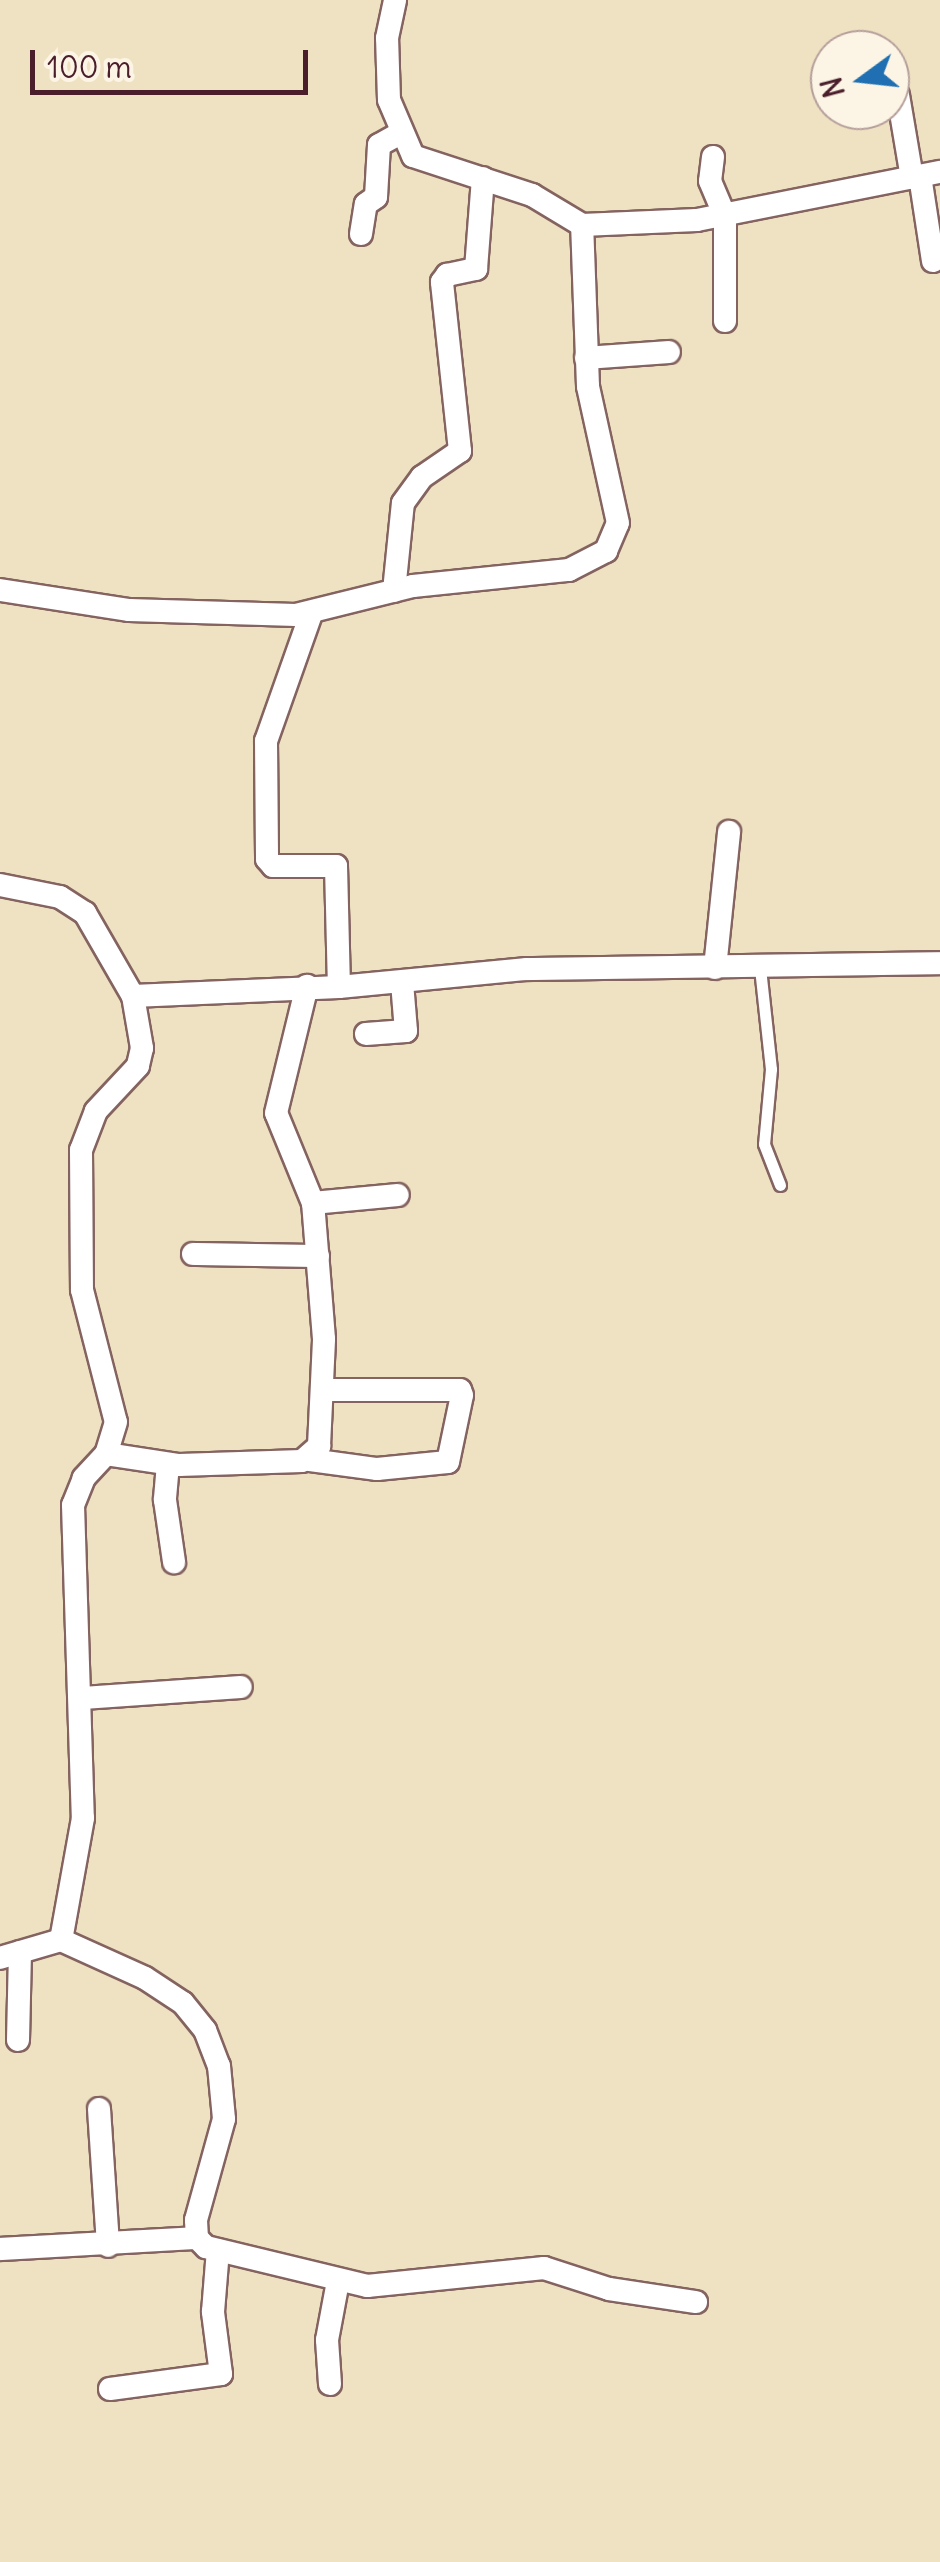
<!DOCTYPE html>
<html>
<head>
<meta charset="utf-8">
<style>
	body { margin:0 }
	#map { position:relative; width:940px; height:2562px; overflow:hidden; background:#efe2c2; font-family:Delius,sans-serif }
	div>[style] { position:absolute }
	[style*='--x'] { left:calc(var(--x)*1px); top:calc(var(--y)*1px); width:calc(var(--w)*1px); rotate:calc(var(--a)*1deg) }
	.roads { filter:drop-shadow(2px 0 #846360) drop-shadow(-2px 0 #846360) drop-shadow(0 2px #846360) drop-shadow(0 -2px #846360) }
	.service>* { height:11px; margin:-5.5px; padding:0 5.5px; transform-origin:5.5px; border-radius:5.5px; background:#fff }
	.minor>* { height:22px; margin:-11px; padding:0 11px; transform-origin:11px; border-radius:11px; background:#fff }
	span { translate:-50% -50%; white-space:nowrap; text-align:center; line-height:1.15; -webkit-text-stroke:9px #fcf5e5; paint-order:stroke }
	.north { position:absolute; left:810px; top:30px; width:100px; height:100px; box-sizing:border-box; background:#fcf5e5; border:2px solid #b59f9b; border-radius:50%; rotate:255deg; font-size:28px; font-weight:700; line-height:40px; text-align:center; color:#4a1f2b }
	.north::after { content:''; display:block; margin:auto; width:35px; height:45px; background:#1f6fb2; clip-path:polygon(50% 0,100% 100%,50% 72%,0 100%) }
	.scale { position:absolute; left:30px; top:50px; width:278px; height:45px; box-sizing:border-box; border:5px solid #4a1f2b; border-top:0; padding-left:12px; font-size:30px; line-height:35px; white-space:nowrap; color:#4a1f2b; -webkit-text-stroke:8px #fcf5e5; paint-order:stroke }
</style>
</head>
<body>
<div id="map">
	<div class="roads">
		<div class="service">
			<i style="--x:760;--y:968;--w:102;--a:83.8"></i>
			<i style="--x:771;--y:1069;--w:75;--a:95.3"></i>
			<i style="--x:764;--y:1144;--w:44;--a:68.7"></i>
		</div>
		<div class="minor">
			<i style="--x:898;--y:95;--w:84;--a:80.4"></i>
			<i style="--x:713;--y:157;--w:24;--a:97"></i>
			<i style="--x:710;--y:181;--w:38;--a:67"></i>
			<i style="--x:725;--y:216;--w:105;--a:90"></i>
			<i style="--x:920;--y:176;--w:86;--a:81.3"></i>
			<i style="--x:582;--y:225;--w:115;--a:-2.5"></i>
			<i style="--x:697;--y:220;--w:248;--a:-11.2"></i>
			<i style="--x:361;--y:234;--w:30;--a:-81"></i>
			<i style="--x:366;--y:204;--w:12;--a:-35"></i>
			<i style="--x:376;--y:197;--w:52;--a:-86.7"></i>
			<i style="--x:379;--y:145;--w:23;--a:-29"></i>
			<i style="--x:586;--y:358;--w:83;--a:-4.1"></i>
			<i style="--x:0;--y:590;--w:131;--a:8.8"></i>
			<i style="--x:129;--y:610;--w:167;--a:1.7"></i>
			<i style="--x:296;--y:615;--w:121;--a:-13.9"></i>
			<i style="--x:413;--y:586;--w:157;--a:-5.9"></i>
			<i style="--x:569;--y:570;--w:42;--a:-27.2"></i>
			<i style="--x:606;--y:551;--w:30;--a:-67"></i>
			<i style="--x:618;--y:523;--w:140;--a:-102.4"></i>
			<i style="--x:588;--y:386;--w:161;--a:-92.1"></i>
			<i style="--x:582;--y:225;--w:58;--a:-149"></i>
			<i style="--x:532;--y:195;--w:125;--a:-161.9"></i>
			<i style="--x:413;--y:156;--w:61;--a:-113.2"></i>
			<i style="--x:389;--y:100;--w:62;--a:-91.8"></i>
			<i style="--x:387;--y:38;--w:39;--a:-78"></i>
			<i style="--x:394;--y:591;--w:88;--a:-84.2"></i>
			<i style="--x:403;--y:503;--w:32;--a:-54"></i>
			<i style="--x:422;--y:477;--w:46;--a:-34.4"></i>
			<i style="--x:460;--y:451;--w:170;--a:-96.1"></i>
			<i style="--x:442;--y:282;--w:9;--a:-54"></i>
			<i style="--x:447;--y:275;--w:30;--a:-12"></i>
			<i style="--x:476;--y:269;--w:91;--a:-85.6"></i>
			<i style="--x:311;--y:614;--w:135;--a:109.5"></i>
			<i style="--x:266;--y:741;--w:118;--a:89.5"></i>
			<i style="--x:267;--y:859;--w:9;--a:49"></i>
			<i style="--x:273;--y:866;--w:63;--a:0"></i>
			<i style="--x:336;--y:866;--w:121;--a:88.6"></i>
			<i style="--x:0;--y:885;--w:61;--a:11.3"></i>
			<i style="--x:60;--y:897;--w:30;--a:33"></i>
			<i style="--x:85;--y:913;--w:96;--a:60"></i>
			<i style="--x:133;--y:996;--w:53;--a:80.2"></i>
			<i style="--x:142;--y:1048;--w:18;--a:103"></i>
			<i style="--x:138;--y:1066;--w:62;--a:133"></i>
			<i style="--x:96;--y:1111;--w:42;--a:111"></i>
			<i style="--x:81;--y:1150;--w:140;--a:89.6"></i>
			<i style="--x:82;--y:1290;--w:136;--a:75.6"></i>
			<i style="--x:116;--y:1422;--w:34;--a:107"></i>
			<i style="--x:106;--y:1454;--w:33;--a:133"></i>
			<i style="--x:84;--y:1478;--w:29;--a:112"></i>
			<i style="--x:73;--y:1505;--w:313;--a:88.2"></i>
			<i style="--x:83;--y:1818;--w:124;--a:100.2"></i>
			<i style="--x:61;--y:1940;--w:64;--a:163.6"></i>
			<i style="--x:715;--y:968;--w:137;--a:-84.1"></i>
			<i style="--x:133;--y:996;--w:206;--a:-2.5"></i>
			<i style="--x:339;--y:987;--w:189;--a:-5.5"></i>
			<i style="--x:527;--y:969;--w:413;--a:-0.8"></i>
			<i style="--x:366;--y:1034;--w:40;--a:-4.3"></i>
			<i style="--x:406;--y:1031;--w:49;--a:-94.7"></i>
			<i style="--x:313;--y:1203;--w:85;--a:-5.4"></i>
			<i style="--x:193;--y:1254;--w:125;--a:0.9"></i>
			<i style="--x:106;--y:1454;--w:74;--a:8.6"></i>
			<i style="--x:179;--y:1465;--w:123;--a:-1.9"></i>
			<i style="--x:302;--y:1461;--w:23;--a:-41"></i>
			<i style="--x:319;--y:1446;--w:107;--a:-87.3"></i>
			<i style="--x:324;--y:1339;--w:136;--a:-94.6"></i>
			<i style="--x:313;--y:1203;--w:97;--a:-112.3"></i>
			<i style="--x:276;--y:1113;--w:131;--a:-76.3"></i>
			<i style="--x:310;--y:1460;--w:68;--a:7.7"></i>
			<i style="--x:377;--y:1469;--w:71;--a:-5.6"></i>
			<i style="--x:448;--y:1462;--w:68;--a:-78.2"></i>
			<i style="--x:462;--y:1395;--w:5;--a:-112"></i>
			<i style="--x:460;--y:1390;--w:136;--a:180"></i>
			<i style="--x:168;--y:1464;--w:36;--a:95"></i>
			<i style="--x:165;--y:1500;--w:63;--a:81.7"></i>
			<i style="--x:83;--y:1698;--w:158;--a:-4"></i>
			<i style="--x:61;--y:1940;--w:92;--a:24.3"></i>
			<i style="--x:145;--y:1978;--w:45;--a:33.3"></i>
			<i style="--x:183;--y:2003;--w:35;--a:51"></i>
			<i style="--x:205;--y:2030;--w:39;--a:69"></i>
			<i style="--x:219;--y:2066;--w:53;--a:84.6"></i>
			<i style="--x:224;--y:2119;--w:105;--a:105.5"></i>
			<i style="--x:196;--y:2220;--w:18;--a:87"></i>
			<i style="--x:197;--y:2238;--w:13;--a:45"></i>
			<i style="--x:206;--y:2247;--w:166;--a:13.6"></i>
			<i style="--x:367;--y:2286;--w:178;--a:-5.8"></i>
			<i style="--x:544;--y:2268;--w:68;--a:17.9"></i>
			<i style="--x:609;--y:2289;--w:88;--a:8.5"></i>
			<i style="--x:18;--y:2040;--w:88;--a:-88.7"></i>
			<i style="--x:99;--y:2109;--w:137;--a:86.2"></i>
			<i style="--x:0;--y:2249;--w:197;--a:-3.2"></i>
			<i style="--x:330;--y:2384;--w:44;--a:-93.9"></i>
			<i style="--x:327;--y:2340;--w:60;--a:-79.4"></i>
			<i style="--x:110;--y:2389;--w:112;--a:-7.7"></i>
			<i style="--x:221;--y:2374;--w:63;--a:-97.4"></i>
			<i style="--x:213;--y:2312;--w:62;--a:-85.4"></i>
		</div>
	</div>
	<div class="north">N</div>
	<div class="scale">100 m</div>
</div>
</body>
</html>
